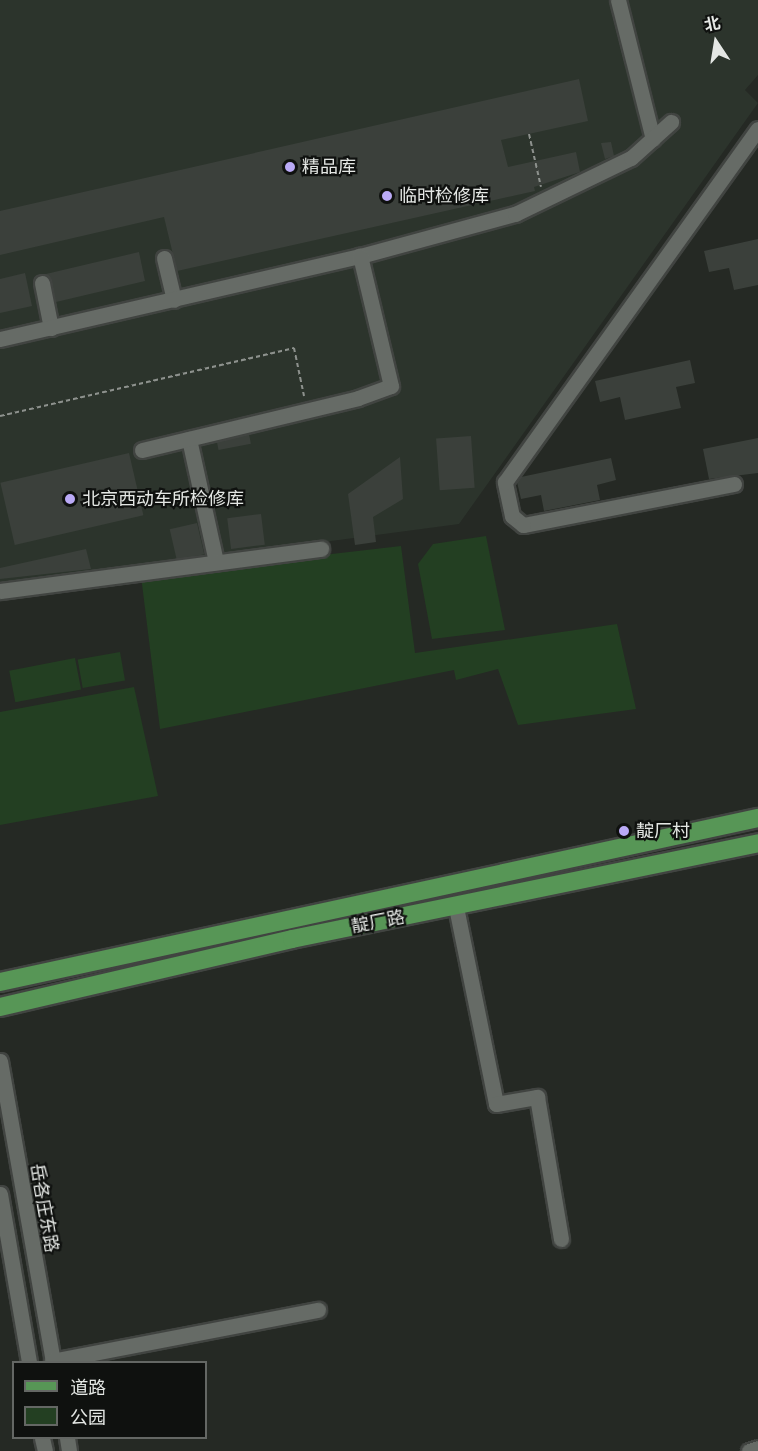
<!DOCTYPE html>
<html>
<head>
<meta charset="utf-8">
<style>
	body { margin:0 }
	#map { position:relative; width:758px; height:1451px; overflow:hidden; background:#252924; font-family:"Work Sans","Noto Sans SC",sans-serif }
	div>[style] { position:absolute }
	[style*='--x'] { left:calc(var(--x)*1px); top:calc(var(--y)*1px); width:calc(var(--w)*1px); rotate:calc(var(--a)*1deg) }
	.built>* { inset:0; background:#2c342c }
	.green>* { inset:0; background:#233f22; transform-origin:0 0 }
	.building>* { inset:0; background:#3b403b; transform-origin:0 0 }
	.path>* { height:2px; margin-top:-1px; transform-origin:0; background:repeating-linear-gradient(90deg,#8d918d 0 4.5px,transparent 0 7.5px) }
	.roads { filter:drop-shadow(2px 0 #414441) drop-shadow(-2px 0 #414441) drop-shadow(0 2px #414441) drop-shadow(0 -2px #414441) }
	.minor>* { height:15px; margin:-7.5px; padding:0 7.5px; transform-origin:7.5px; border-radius:7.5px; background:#666b66 }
	.major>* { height:18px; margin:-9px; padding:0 9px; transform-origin:9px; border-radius:9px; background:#579656 }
	.dots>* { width:16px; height:16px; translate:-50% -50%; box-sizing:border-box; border:3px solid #0f110f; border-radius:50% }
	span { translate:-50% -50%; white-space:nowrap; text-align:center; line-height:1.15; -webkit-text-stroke:4.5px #0f110f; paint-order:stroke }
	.poi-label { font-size:18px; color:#e4e7e4 }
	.left { translate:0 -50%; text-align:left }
	.street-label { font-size:18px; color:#e4e7e4 }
	.legend { position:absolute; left:12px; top:1361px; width:195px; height:78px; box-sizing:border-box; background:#0f110f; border:2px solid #646764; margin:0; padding:8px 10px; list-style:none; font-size:18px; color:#e4e7e4 }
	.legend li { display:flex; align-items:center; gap:12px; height:30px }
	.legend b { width:30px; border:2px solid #646764 }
	.north { position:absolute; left:686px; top:12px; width:60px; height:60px; -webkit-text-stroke:4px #0f110f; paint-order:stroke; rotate:348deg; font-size:16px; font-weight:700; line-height:24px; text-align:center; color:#e4e7e4 }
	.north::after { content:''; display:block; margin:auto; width:21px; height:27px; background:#e4e7e4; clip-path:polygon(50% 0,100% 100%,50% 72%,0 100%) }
</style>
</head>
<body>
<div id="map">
	<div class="built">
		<i style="clip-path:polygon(0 0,758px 0,758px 75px,745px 90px,758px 103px,459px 524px,0 585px)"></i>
	</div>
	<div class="green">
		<i style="clip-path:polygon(486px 536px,505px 630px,432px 639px,418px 564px,433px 544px)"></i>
		<i style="clip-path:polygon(401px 546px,415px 653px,617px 624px,636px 709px,518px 725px,498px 669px,456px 680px,454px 670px,160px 729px,141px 576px)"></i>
		<i style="left:120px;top:652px;width:29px;height:43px;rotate:80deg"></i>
		<i style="left:75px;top:658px;width:32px;height:67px;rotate:79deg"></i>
		<i style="clip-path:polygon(134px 687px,158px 796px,0 825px,0 712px)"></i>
	</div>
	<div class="building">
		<i style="clip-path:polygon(579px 79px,588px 121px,501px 140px,508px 167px,576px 152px,580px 172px,534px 187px,535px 191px,177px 271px,164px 217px,0 255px,0 211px)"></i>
		<i style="clip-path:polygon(611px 142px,614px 156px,605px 159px,601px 143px)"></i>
		<i style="clip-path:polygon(758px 239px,758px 285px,734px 290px,729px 268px,709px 272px,704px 251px)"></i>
		<i style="clip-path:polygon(139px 252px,145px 281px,56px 302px,51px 281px,46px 274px)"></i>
		<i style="clip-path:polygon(25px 273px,32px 306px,0 313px,0 279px)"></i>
		<i style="clip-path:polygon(690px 360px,695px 383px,676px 387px,681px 408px,625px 420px,620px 397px,600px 402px,595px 381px)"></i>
		<i style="left:249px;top:434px;width:10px;height:33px;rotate:79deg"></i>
		<i style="left:471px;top:436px;width:52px;height:35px;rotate:86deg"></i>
		<i style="clip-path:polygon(758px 438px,758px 473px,709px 479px,703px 449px)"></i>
		<i style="left:129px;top:453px;width:64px;height:132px;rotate:77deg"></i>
		<i style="clip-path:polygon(400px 457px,403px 499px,373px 517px,376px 542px,355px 545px,348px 494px)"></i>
		<i style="clip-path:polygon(611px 458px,616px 480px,597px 485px,600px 500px,544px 511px,541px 495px,521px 499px,517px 482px,521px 477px)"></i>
		<i style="left:261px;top:514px;width:31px;height:34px;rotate:83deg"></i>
		<i style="left:197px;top:523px;width:32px;height:28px;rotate:77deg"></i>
		<i style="clip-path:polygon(86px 549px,91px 569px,0 579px,0 568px)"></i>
	</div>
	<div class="path">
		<i style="--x:529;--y:134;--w:54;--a:77.2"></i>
		<i style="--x:0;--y:416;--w:302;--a:-13"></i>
		<i style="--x:294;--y:348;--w:49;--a:78.2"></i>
	</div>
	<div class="roads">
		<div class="minor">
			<i style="--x:618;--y:0;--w:143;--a:75.9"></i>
			<i style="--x:164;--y:258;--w:43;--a:76.6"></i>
			<i style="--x:42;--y:283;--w:46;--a:78.7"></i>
			<i style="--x:0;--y:339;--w:369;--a:-13"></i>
			<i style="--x:360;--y:256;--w:161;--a:-15.2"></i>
			<i style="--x:515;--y:214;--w:129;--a:-25.8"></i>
			<i style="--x:631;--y:158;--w:54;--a:-42"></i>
			<i style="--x:189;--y:439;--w:126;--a:77.6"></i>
			<i style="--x:142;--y:450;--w:222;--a:-13.5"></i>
			<i style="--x:358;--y:398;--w:35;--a:-20"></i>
			<i style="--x:391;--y:386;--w:134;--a:-103.4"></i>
			<i style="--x:734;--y:484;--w:215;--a:169"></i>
			<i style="--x:523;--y:525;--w:14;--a:-141"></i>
			<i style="--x:512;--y:516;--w:35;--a:-102"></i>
			<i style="--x:505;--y:482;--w:434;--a:-54.4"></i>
			<i style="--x:0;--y:591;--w:324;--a:-7.5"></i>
			<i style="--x:456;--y:907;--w:201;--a:78.5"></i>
			<i style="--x:496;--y:1104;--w:42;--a:-9.7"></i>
			<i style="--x:537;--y:1097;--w:144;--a:80.4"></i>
			<i style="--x:0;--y:1061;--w:306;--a:80"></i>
			<i style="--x:0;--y:1194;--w:170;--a:80.2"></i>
			<i style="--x:52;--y:1361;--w:271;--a:-10.9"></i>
			<i style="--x:42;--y:1438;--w:13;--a:77"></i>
			<i style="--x:67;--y:1438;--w:13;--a:81"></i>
			<i style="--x:749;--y:1451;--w:9;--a:-18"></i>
		</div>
		<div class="major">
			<i style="--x:0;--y:982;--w:776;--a:-12.21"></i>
			<i style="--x:0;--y:1007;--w:300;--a:-13.1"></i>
			<i style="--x:292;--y:939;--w:476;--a:-11.6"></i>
		</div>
	</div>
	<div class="dots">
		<i style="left:290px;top:167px;background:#baaaf6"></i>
		<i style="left:387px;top:196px;background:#baaaf6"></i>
		<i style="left:70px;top:499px;background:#baaaf6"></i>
		<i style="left:624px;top:831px;background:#baaaf6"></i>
	</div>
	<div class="poi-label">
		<span class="left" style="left:302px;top:167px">精品库</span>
		<span class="left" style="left:399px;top:196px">临时检修库</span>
		<span class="left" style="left:82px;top:499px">北京西动车所检修库</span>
		<span class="left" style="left:636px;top:831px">靛厂村</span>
	</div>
	<div class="street-label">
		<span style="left:378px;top:922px;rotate:-11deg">靛厂路</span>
		<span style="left:44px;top:1208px;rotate:80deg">岳各庄东路</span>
	</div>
	<ul class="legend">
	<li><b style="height:8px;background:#579656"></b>道路</li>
	<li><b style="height:16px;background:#233f22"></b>公园</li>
	</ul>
	<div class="north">北</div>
</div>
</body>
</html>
